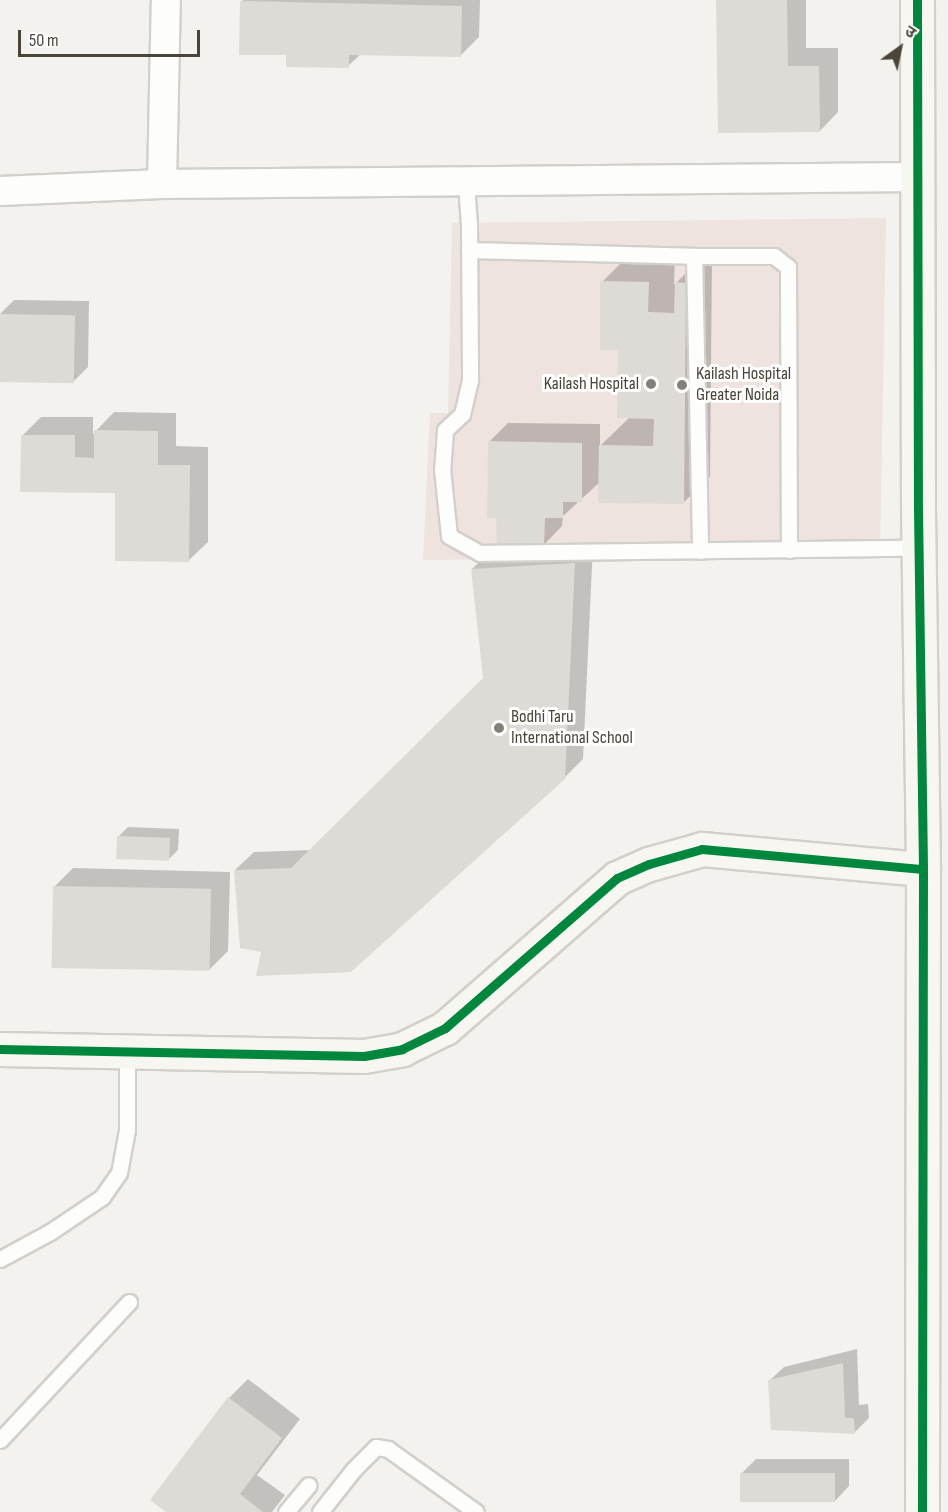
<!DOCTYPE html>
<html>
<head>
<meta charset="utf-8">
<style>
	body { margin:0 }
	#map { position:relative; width:948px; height:1512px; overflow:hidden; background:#f4f2ee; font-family:"Sofia Sans Condensed","Noto Sans Devanagari",sans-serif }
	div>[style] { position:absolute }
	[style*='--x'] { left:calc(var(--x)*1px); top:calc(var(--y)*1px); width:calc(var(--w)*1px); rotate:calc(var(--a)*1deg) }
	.medical>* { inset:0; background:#eee3df }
	.shadow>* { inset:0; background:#0003 }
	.building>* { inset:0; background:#dedbd6; transform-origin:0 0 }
	.roads { filter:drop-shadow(2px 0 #d2d0cb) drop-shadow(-2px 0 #d2d0cb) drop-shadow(0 2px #d2d0cb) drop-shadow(0 -2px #d2d0cb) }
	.lane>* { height:15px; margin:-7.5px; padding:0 7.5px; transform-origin:7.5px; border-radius:7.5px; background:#fdfdfc }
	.street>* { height:28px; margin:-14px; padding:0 14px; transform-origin:14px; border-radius:14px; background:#fdfdfc }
	.secondary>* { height:33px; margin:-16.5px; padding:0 16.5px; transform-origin:16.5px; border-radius:16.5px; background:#f7f6f1 }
	.cycleway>* { height:9px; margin:-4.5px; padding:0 4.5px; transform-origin:4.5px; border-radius:4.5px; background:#00873e }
	.dots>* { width:16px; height:16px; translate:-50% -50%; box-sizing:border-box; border:3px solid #fff; border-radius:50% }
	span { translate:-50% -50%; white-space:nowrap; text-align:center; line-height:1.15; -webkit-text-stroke:6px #fff; paint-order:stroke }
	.poi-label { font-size:18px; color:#4b4439 }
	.left { translate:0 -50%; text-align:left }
	.right { translate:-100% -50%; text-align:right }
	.north { position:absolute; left:870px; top:18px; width:60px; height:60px; -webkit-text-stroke:4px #fff; paint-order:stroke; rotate:33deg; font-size:16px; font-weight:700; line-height:24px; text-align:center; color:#4b4439 }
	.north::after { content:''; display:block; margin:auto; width:21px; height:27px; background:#4b4439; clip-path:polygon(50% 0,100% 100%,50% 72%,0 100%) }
	.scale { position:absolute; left:18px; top:30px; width:182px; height:27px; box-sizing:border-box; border:3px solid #4b4439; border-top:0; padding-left:8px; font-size:18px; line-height:21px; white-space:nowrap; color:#4b4439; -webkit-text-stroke:4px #fff; paint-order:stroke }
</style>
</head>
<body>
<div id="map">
	<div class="medical">
		<i style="clip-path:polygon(886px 218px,880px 556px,423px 560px,430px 413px,448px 413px,452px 223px)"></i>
	</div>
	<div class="shadow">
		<i style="clip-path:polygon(243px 0,480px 0,479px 37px,460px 56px,361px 54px,348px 66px,288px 54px,241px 2px)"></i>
		<i style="clip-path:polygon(718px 0,806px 0,806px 48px,838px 48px,838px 112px,820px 131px)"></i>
		<i style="clip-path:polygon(628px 256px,675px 256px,674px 285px,702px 257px,712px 257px,710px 477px,683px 503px,600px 482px,563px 516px,562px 526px,541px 548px,593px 545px,583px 759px,564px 778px,263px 951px,235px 870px,254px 852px,311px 850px,485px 678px,472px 569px,491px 550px,534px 548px,489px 442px,508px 423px,600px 424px,600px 446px,630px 417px,619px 349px,602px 282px)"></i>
		<i style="clip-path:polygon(14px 300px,89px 301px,88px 367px,74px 381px,0 380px,0 314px)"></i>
		<i style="clip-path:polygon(114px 412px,176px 413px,176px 446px,208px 447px,208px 542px,189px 560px,117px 492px,22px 436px,41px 417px,93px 417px,93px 434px)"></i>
		<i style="clip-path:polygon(128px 827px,179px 829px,178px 850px,168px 860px,119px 836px)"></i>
		<i style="clip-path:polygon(73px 868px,230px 872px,228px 951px,209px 970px,54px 887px)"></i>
		<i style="clip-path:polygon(857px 1349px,859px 1405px,868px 1404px,869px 1418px,855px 1432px,769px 1381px,784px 1367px)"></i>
		<i style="clip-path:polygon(248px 1379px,300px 1419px,257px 1475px,285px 1495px,272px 1512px,168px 1512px,229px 1398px)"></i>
		<i style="clip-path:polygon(756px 1459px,849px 1459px,849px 1486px,835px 1501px,742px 1473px)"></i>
	</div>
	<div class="building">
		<i style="clip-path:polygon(716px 0,787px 0,788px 66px,819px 66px,820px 132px,718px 133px)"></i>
		<i style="clip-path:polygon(240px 1px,462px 6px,461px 57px,349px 55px,349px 68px,286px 67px,286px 55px,239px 55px)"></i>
		<i style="clip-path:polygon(600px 281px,649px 282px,648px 312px,674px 313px,675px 282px,686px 283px,684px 504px,598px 503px,599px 445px,653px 446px,654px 419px,617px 418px,618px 350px,600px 350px)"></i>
		<i style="left:0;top:314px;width:75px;height:68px;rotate:1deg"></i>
		<i style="clip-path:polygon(94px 430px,158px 431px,158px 465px,190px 465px,189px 562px,115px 561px,115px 493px,20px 492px,21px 435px,75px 435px,75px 457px,94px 458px)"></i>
		<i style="clip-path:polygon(488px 441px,582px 443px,582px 502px,563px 502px,563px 518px,545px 518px,544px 546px,497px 548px,496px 518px,487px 518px)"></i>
		<i style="clip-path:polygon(575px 563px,565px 779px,351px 972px,256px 976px,261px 952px,240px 948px,234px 870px,291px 868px,483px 678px,471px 569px)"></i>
		<i style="left:117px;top:836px;width:53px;height:23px;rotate:2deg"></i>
		<i style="left:53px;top:886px;width:158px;height:82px;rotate:1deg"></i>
		<i style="clip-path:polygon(843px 1363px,845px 1418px,854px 1418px,855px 1434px,771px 1430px,768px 1380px)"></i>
		<i style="clip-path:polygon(228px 1397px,282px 1438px,240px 1494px,263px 1512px,166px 1512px,150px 1500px)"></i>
		<i style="left:740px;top:1473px;width:95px;height:29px"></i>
	</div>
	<div class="roads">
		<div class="lane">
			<i style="--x:466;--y:183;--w:42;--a:85.9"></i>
			<i style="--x:469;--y:225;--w:155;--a:89.6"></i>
			<i style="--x:470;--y:380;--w:35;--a:103"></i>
			<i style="--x:462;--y:414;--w:23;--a:137"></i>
			<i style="--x:445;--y:430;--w:39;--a:94"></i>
			<i style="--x:442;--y:469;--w:67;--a:84"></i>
			<i style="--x:449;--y:536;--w:35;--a:29"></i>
			<i style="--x:480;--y:553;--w:439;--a:-0.7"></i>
			<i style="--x:469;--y:250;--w:225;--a:1.5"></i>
			<i style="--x:694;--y:256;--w:295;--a:88.8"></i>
			<i style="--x:694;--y:256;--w:80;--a:0"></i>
			<i style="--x:774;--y:256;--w:18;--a:38"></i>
			<i style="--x:788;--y:267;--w:283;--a:89.8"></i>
			<i style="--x:0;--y:1259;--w:57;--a:-28.4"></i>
			<i style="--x:50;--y:1232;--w:63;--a:-33.9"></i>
			<i style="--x:102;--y:1197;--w:29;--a:-55"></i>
			<i style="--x:119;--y:1173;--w:44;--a:-79.5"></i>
			<i style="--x:127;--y:1130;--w:78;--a:-90"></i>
			<i style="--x:0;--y:1440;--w:189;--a:-46.9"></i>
			<i style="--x:286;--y:1512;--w:35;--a:-50"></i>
			<i style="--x:320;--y:1512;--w:55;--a:-51.7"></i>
			<i style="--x:354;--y:1469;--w:31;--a:-45"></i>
			<i style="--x:376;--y:1447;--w:12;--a:9"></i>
			<i style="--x:388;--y:1449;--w:108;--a:35.6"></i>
		</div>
		<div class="street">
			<i style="--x:162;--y:184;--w:184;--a:-88.8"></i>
			<i style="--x:0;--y:191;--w:162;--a:-2.5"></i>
			<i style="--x:162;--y:184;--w:754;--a:-0.53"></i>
		</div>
		<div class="secondary">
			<i style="--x:917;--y:0;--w:509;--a:89.89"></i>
			<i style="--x:918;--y:509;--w:360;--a:89.2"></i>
			<i style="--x:923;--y:869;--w:643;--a:90.09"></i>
			<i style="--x:0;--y:1049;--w:364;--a:1.1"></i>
			<i style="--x:364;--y:1056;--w:39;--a:-10"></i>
			<i style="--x:402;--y:1049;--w:48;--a:-26"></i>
			<i style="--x:445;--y:1028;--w:228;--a:-41.1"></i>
			<i style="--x:617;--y:878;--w:35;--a:-24"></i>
			<i style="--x:649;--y:864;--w:55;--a:-15.8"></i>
			<i style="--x:702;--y:849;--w:222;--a:5.2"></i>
		</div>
	</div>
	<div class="cycleway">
		<i style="--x:917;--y:0;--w:509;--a:89.89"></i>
		<i style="--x:918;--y:509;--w:360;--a:89.2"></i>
		<i style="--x:923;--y:869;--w:643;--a:90.09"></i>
		<i style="--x:0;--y:1049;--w:364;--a:1.1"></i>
		<i style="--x:364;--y:1056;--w:39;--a:-10"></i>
		<i style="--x:402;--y:1049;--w:48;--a:-26"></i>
		<i style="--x:445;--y:1028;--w:228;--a:-41.1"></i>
		<i style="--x:617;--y:878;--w:35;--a:-24"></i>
		<i style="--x:649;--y:864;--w:55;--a:-15.8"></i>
		<i style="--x:702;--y:849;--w:222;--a:5.2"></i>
	</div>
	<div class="dots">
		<i style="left:651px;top:384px;background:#868178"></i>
		<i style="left:682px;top:385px;background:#868178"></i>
		<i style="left:499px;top:728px;background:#868178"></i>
	</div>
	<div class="poi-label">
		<span class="left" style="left:696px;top:385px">Kailash Hospital<br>Greater Noida</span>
		<span class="right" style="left:639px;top:384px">Kailash Hospital</span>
		<span class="left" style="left:511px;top:728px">Bodhi Taru<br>International School</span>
	</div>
	<div class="north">उ</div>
	<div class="scale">50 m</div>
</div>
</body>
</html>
